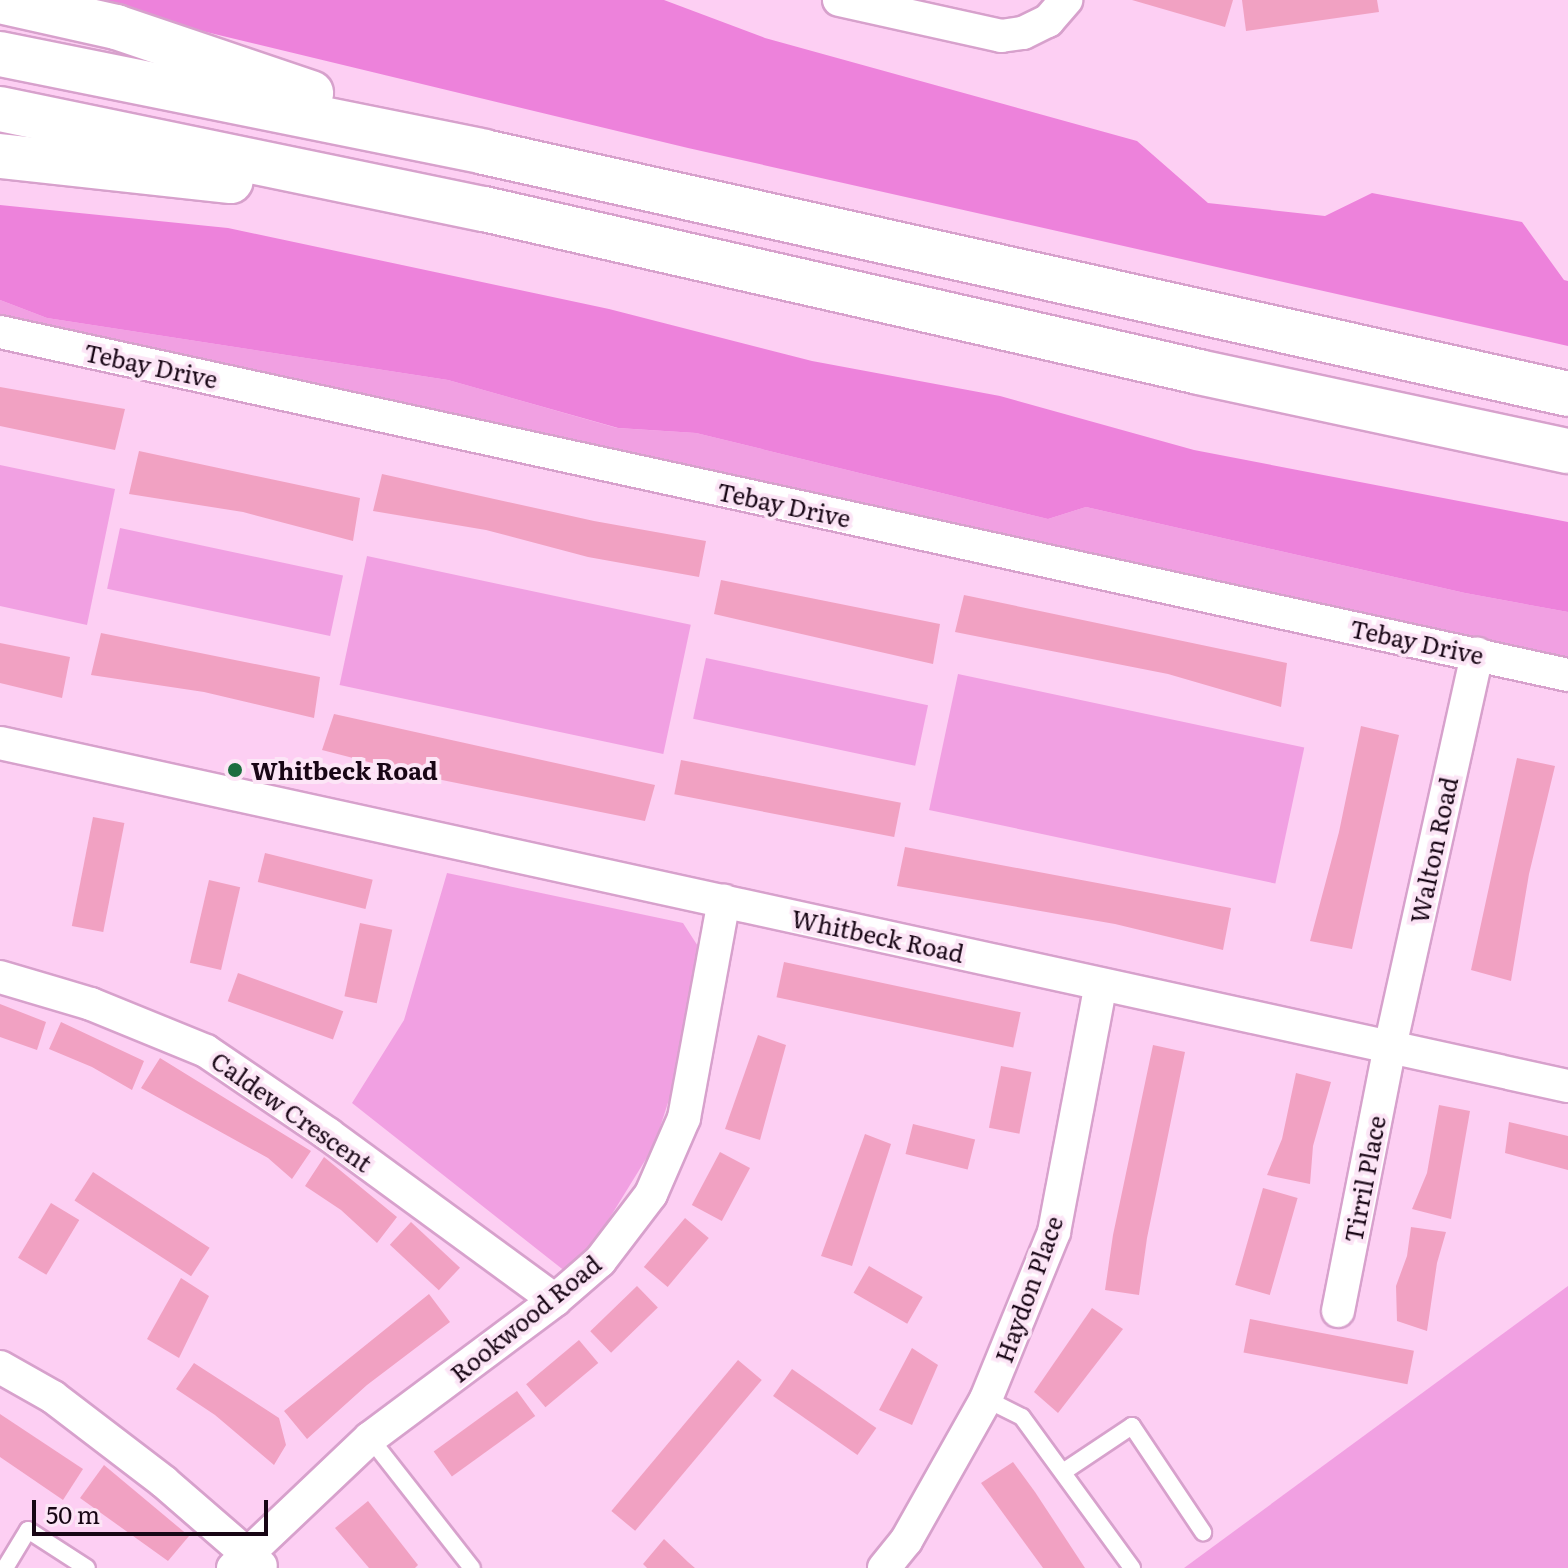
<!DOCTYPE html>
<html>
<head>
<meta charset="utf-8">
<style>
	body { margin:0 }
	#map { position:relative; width:1568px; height:1568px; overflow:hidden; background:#fdcff3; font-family:Literata,serif }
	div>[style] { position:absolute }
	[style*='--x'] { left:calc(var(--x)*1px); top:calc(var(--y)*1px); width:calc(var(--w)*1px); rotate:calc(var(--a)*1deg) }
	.green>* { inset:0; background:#f1a0e2; transform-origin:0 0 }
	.forest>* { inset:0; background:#ed82db }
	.building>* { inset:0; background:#f1a1c2; transform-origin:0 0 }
	.roads { filter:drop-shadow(2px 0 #d7a1cc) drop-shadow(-2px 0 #d7a1cc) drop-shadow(0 2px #d7a1cc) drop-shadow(0 -2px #d7a1cc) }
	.lane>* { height:16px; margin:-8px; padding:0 8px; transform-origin:8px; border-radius:8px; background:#fff }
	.street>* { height:32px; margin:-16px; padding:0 16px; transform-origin:16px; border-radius:16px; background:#fff }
	.highway>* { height:44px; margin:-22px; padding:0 22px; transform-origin:22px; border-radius:22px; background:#fff }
	.dots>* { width:22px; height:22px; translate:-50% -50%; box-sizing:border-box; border:4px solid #fce5f6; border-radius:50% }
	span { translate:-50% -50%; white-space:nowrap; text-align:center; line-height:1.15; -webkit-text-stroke:8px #fce5f6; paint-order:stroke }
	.street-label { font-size:24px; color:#180615 }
	.poi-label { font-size:24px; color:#180615; font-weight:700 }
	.left { translate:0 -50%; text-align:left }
	.scale { position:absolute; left:32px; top:1500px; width:236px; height:36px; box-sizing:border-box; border:4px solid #180615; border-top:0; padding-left:10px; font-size:24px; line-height:28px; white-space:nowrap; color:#180615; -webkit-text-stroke:6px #fce5f6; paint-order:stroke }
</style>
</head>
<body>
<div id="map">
	<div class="green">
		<i style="clip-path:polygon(0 300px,47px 318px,448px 380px,617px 428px,696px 433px,1048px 519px,1086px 507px,1465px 593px,1568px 612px,1568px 657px,0 319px)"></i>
		<i style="clip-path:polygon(0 465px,115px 489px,87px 625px,0 606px)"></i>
		<i style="left:120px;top:528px;width:228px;height:62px;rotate:12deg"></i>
		<i style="left:367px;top:556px;width:331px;height:132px;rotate:12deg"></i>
		<i style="left:706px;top:658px;width:227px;height:62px;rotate:12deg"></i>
		<i style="left:958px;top:674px;width:354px;height:139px;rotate:12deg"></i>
		<i style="clip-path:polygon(447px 873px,683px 923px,703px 954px,686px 1047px,654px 1146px,593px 1245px,566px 1272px,352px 1103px,404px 1020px)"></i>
		<i style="clip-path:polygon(1568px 1286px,1568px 1568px,1184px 1568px)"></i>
	</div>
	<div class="forest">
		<i style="clip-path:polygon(73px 0,664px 0,765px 38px,1137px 141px,1208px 203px,1325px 216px,1372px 193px,1522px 222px,1564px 280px,1568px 281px,1568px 346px,688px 148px)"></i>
		<i style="clip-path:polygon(0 205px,228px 228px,609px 309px,812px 361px,1000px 396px,1194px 450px,1568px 522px,1568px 612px,1465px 593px,1086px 507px,1048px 519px,696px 433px,618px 428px,448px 380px,47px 318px,0 300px)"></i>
	</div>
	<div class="building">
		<i style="clip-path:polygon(1132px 0,1233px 0,1225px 27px)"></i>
		<i style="clip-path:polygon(1242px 0,1377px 0,1379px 12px,1246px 31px)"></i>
		<i style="clip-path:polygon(0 387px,125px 409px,115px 450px,0 426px)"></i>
		<i style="clip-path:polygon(139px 451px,360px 498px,353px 541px,243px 512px,129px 494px)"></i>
		<i style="clip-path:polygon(382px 474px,594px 521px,706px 541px,699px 577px,588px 557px,486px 530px,373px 511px)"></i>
		<i style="clip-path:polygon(721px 580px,940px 624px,933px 664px,714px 614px)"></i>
		<i style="clip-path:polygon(964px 595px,1287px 663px,1281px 707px,1168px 674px,955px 632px)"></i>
		<i style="clip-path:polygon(101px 633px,320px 677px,314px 718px,204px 692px,91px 675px)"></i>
		<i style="clip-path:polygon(0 643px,70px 657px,62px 698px,0 683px)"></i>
		<i style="clip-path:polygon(334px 714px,655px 785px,645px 821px,427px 777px,322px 750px)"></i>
		<i style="clip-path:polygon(1361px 726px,1399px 735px,1352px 949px,1310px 941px,1339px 832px)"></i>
		<i style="clip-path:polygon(1517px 758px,1555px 766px,1529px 874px,1511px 981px,1471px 970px)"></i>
		<i style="left:681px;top:760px;width:224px;height:35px;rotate:11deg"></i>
		<i style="left:93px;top:817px;width:32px;height:111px;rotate:11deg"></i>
		<i style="clip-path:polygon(905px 847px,1231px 908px,1223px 950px,1115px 924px,897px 886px)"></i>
		<i style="left:265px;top:853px;width:111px;height:30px;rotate:14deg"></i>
		<i style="left:209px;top:880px;width:32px;height:85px;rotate:13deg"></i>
		<i style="left:360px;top:923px;width:33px;height:75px;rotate:12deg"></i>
		<i style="left:784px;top:962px;width:242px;height:36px;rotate:12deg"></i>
		<i style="left:238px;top:973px;width:112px;height:30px;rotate:20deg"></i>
		<i style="clip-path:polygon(0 1004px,46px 1022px,37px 1050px,0 1037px)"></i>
		<i style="clip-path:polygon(61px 1022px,144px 1061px,132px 1090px,92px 1067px,49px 1049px)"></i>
		<i style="clip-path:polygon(758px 1035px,786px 1045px,760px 1140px,725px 1129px)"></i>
		<i style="clip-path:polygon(1153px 1045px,1185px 1052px,1147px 1238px,1139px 1295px,1105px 1290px,1113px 1235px)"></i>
		<i style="clip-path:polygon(160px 1058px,311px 1151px,292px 1179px,268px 1158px,141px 1088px)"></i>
		<i style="left:1001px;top:1066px;width:31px;height:63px;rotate:11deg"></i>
		<i style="clip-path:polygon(1296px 1073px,1331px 1082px,1313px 1146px,1310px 1184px,1267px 1175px,1282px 1139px)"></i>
		<i style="clip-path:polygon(1439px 1105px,1470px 1111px,1451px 1219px,1412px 1209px,1427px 1173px)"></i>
		<i style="clip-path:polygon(1509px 1122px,1568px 1136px,1568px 1170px,1505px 1153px)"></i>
		<i style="left:913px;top:1124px;width:64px;height:31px;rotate:14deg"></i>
		<i style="clip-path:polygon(865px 1134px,891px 1144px,852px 1266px,821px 1256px)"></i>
		<i style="left:720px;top:1152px;width:34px;height:60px;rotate:28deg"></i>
		<i style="clip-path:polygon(324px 1157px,397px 1217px,377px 1243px,341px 1210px,305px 1186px)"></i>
		<i style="left:93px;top:1172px;width:139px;height:34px;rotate:33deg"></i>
		<i style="left:1263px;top:1188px;width:36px;height:101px;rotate:16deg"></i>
		<i style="left:51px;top:1203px;width:33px;height:64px;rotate:31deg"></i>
		<i style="left:685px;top:1218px;width:31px;height:64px;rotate:40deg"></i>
		<i style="left:411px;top:1222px;width:67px;height:31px;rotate:43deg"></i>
		<i style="clip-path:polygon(1411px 1227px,1446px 1232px,1437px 1263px,1427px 1331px,1397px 1321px,1396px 1286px,1407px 1256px)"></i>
		<i style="left:869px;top:1266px;width:62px;height:31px;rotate:30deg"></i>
		<i style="clip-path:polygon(181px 1278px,209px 1296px,179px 1358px,147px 1339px)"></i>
		<i style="left:637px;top:1286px;width:30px;height:65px;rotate:46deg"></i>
		<i style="clip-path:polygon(429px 1294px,450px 1322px,367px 1385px,307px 1439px,284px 1411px)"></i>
		<i style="clip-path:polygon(1092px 1308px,1123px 1329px,1058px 1413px,1034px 1392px)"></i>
		<i style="left:1250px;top:1319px;width:167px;height:34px;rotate:11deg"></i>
		<i style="left:579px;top:1340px;width:30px;height:69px;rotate:50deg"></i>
		<i style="clip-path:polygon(912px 1348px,938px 1365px,912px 1425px,879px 1410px)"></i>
		<i style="left:738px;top:1360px;width:31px;height:197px;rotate:40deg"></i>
		<i style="clip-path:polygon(194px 1363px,279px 1418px,286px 1445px,274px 1465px,215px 1415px,176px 1389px)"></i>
		<i style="left:792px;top:1369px;width:103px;height:33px;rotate:35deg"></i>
		<i style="left:517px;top:1391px;width:31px;height:103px;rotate:54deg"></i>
		<i style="clip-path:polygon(0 1414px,83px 1469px,63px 1500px,0 1457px)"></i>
		<i style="clip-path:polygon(1013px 1462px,1035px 1492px,1085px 1568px,1043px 1568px,981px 1483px)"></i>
		<i style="clip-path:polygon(104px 1465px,189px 1536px,168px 1561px,80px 1498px)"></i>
		<i style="clip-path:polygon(368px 1501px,418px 1565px,415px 1568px,369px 1568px,335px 1528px)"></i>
		<i style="clip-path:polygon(664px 1539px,688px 1562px,695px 1568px,647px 1568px,643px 1564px)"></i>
	</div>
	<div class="roads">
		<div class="lane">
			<i style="--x:986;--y:1399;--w:40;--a:26.6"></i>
			<i style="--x:1022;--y:1417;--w:187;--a:53.9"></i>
			<i style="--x:370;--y:1438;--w:165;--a:51.9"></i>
			<i style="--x:1063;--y:1472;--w:83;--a:-33.7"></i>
			<i style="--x:1132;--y:1426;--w:128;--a:56.2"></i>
			<i style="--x:5;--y:1568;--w:44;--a:-58.8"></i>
			<i style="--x:28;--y:1530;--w:70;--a:32.8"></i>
		</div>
		<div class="street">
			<i style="--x:839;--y:0;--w:166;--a:12.5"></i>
			<i style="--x:1001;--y:36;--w:22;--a:-8"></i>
			<i style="--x:1023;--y:33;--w:28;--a:-26"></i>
			<i style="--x:1048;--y:21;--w:28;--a:-49"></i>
			<i style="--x:0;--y:332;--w:1605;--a:12.34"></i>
			<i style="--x:0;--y:743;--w:1605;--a:12.34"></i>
			<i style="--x:0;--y:977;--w:95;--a:16.5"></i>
			<i style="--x:91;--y:1004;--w:124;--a:22.2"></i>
			<i style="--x:206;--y:1051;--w:148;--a:34.2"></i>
			<i style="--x:328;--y:1134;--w:281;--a:36.2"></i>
			<i style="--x:1338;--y:1311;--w:269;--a:-78.9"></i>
			<i style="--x:1390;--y:1047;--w:403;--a:-77.5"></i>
			<i style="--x:0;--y:1367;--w:61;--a:29.5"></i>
			<i style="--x:53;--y:1397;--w:140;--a:37.4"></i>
			<i style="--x:164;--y:1482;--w:128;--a:40.9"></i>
			<i style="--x:233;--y:1568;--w:189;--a:-43.5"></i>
			<i style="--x:370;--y:1438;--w:231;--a:-36.7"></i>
			<i style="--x:555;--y:1300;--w:60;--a:-40.9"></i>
			<i style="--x:600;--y:1261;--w:84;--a:-52.7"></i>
			<i style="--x:651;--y:1194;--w:83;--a:-66.5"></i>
			<i style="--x:684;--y:1118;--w:221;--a:-79.6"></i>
			<i style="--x:884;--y:1568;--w:35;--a:-51"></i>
			<i style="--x:906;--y:1541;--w:163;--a:-60.6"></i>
			<i style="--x:986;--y:1399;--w:180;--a:-67.8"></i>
			<i style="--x:1054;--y:1232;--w:252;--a:-79.3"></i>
		</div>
		<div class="highway">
			<i style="--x:0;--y:1;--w:119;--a:12.6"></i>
			<i style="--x:116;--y:27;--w:206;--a:18.7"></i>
			<i style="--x:0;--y:54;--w:494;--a:11.4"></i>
			<i style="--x:484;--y:152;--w:1111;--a:12.58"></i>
			<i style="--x:0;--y:109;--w:494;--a:11.7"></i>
			<i style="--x:484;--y:209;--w:733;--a:12.84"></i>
			<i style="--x:1199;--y:372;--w:377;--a:12.1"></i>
			<i style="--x:0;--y:156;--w:232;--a:6.2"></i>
		</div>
	</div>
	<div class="dots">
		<i style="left:235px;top:770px;background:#1b6e3f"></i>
	</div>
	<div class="street-label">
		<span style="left:151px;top:365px;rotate:12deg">Tebay Drive</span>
		<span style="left:784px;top:504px;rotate:12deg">Tebay Drive</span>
		<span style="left:1417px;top:641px;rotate:12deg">Tebay Drive</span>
		<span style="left:1433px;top:850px;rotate:-78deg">Walton Road</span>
		<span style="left:878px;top:935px;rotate:12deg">Whitbeck Road</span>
		<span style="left:292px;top:1111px;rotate:35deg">Caldew Crescent</span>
		<span style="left:1364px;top:1179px;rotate:-79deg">Tirril Place</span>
		<span style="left:1028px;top:1289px;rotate:-70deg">Haydon Place</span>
		<span style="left:525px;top:1318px;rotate:-39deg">Rookwood Road</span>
	</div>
	<div class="poi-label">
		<span class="left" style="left:251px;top:770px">Whitbeck Road</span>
	</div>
	<div class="scale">50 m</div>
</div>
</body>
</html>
